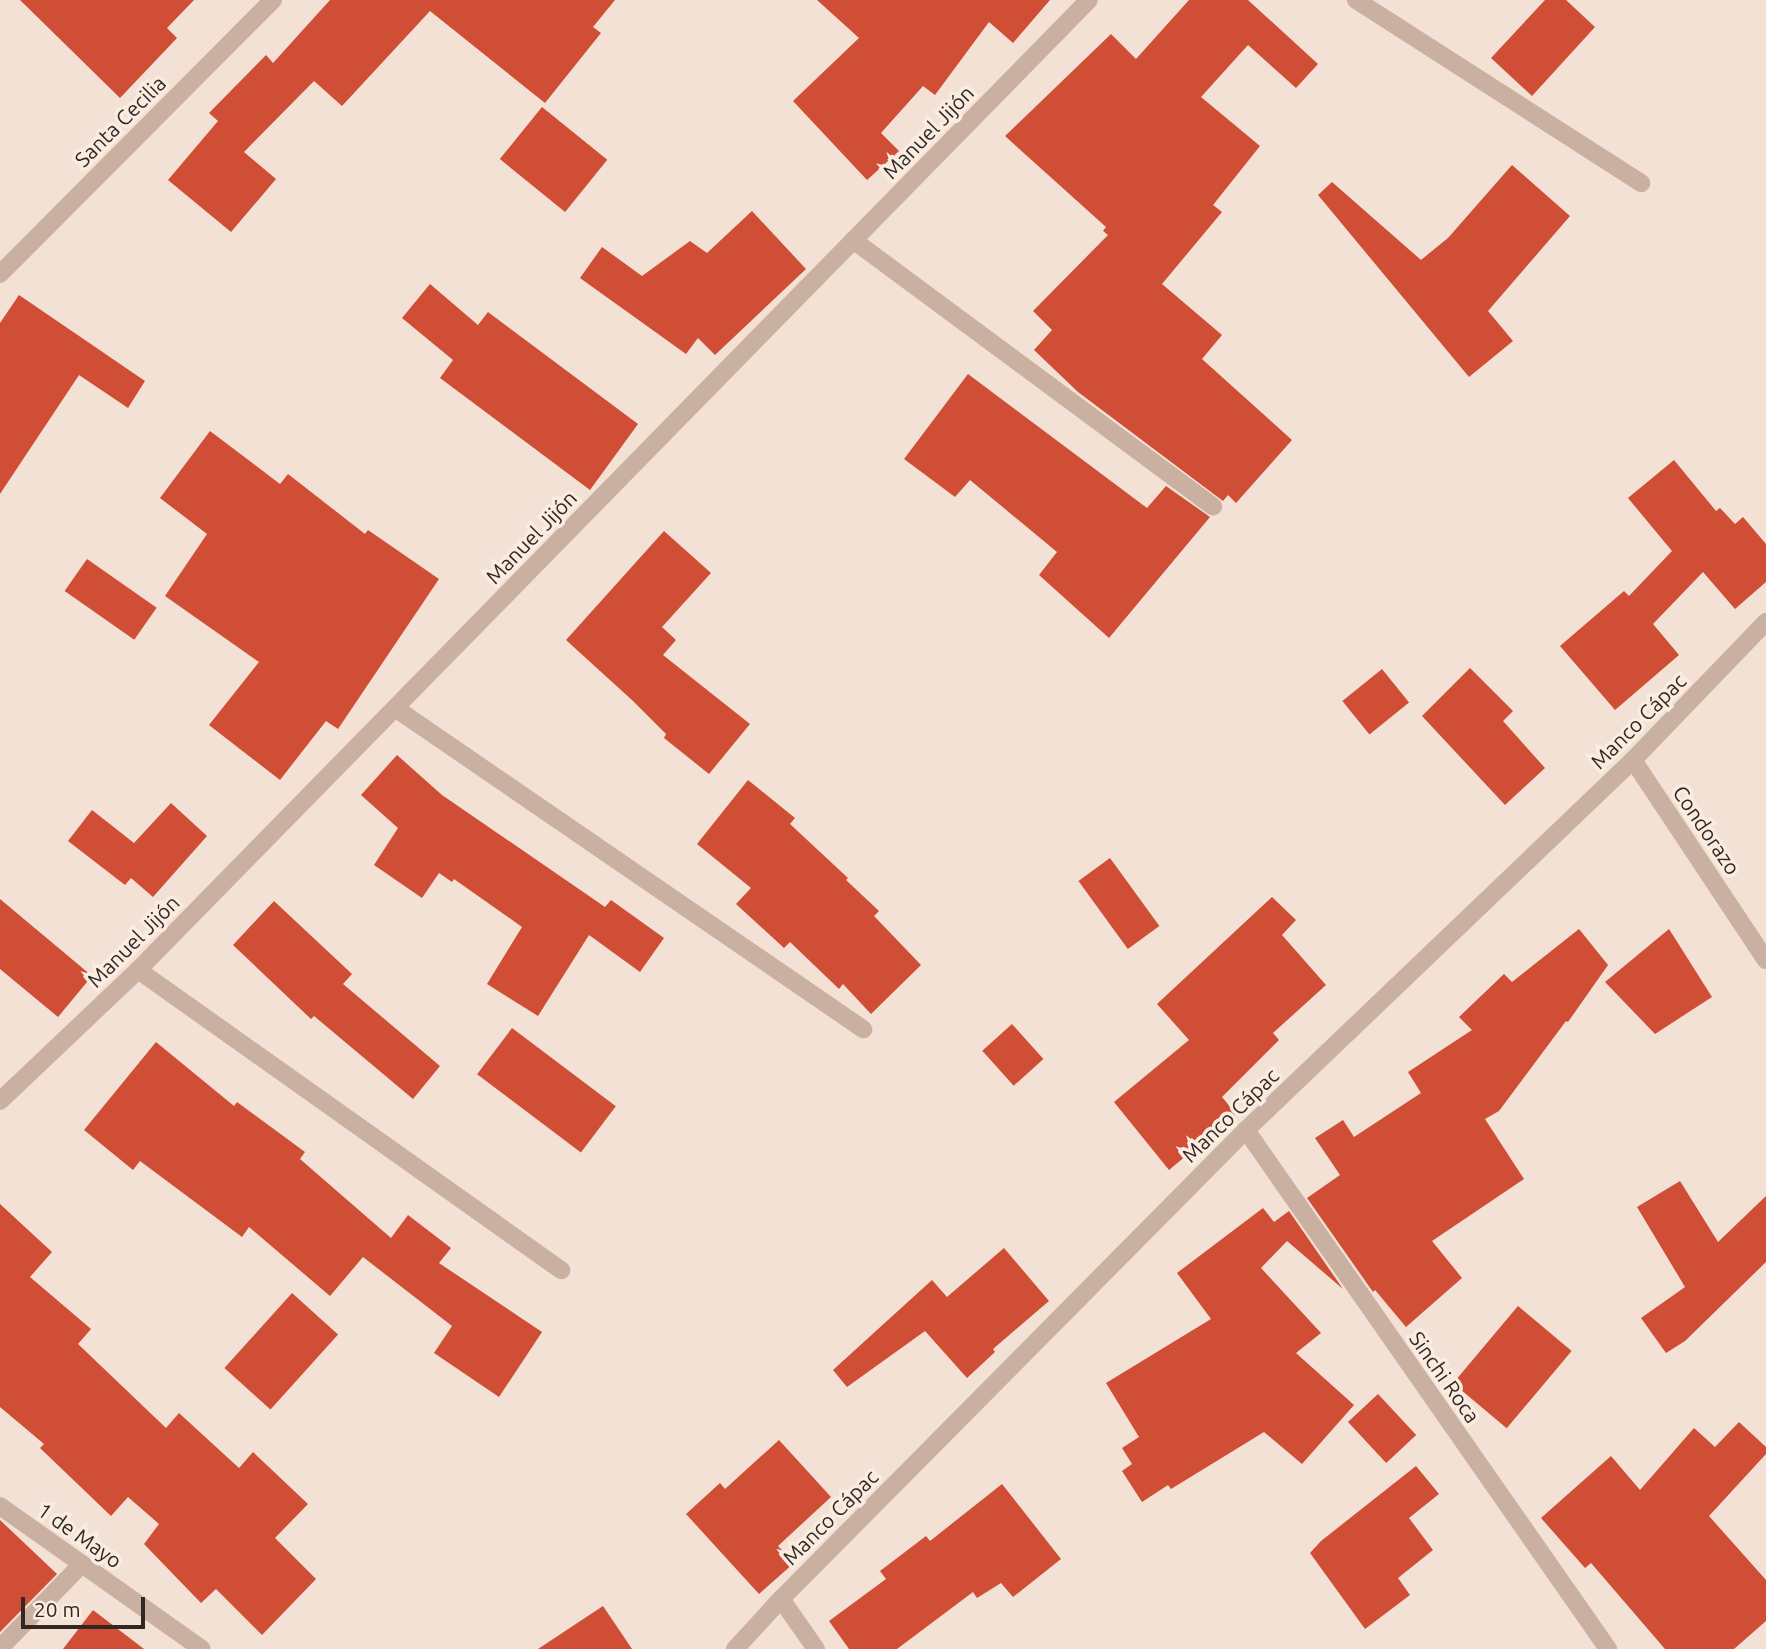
<!DOCTYPE html>
<html>
<head>
<meta charset="utf-8">
<style>
	body { margin:0 }
	#map { position:relative; width:1766px; height:1649px; overflow:hidden; background:#f2e1d4; font-family:Ubuntu,sans-serif }
	div>[style] { position:absolute }
	[style*='--x'] { left:calc(var(--x)*1px); top:calc(var(--y)*1px); width:calc(var(--w)*1px); rotate:calc(var(--a)*1deg) }
	.building>* { inset:0; background:#cf4e35; transform-origin:0 0 }
	.minor>* { height:18px; margin:-9px; padding:0 9px; transform-origin:9px; border-radius:9px; background:#cab0a0 }
	span { translate:-50% -50%; white-space:nowrap; text-align:center; line-height:1.15; -webkit-text-stroke:7px #faece0; paint-order:stroke }
	.street-label { font-size:21px; color:#332723 }
	.scale { position:absolute; left:21px; top:1597px; width:124px; height:32px; box-sizing:border-box; border:4px solid #332723; border-top:0; padding-left:9px; font-size:21px; line-height:24px; white-space:nowrap; color:#332723; -webkit-text-stroke:5px #faece0; paint-order:stroke }
</style>
</head>
<body>
<div id="map">
	<div class="building">
		<i style="clip-path:polygon(20px 0,194px 0,167px 28px,177px 38px,120px 98px)"></i>
		<i style="clip-path:polygon(330px 0,615px 0,593px 27px,601px 33px,545px 103px,430px 11px,342px 106px,314px 81px,244px 152px,276px 179px,231px 232px,168px 180px,218px 121px,209px 113px,266px 55px,273px 63px)"></i>
		<i style="clip-path:polygon(817px 0,1050px 0,1013px 43px,989px 22px,935px 95px,923px 86px,881px 133px,899px 151px,867px 180px,793px 101px,859px 38px)"></i>
		<i style="clip-path:polygon(1189px 0,1248px 0,1318px 64px,1296px 88px,1248px 45px,1201px 97px,1260px 146px,1213px 205px,1222px 212px,1162px 284px,1222px 335px,1202px 359px,1292px 440px,1236px 503px,1228px 495px,1223px 501px,1078px 392px,1034px 350px,1052px 330px,1033px 311px,1108px 235px,1103px 231px,1106px 227px,1005px 136px,1111px 34px,1136px 59px)"></i>
		<i style="clip-path:polygon(1545px 0,1566px 0,1595px 27px,1532px 96px,1491px 58px)"></i>
		<i style="left:542px;top:107px;width:84px;height:67px;rotate:39deg"></i>
		<i style="clip-path:polygon(1512px 165px,1570px 216px,1488px 311px,1513px 341px,1469px 377px,1318px 195px,1332px 182px,1421px 260px,1448px 238px)"></i>
		<i style="clip-path:polygon(752px 211px,806px 269px,715px 355px,698px 338px,686px 354px,580px 278px,602px 247px,642px 276px,690px 241px,707px 253px)"></i>
		<i style="clip-path:polygon(430px 284px,478px 325px,488px 312px,638px 424px,590px 490px,440px 378px,453px 360px,402px 318px)"></i>
		<i style="clip-path:polygon(19px 295px,145px 381px,128px 408px,79px 375px,0 494px,0 323px)"></i>
		<i style="clip-path:polygon(968px 374px,1147px 508px,1166px 486px,1210px 517px,1109px 638px,1039px 575px,1057px 552px,970px 480px,955px 497px,904px 459px)"></i>
		<i style="clip-path:polygon(210px 431px,280px 484px,288px 474px,365px 534px,368px 530px,439px 579px,338px 729px,326px 721px,280px 780px,209px 725px,259px 662px,165px 596px,207px 534px,160px 498px)"></i>
		<i style="clip-path:polygon(1674px 460px,1716px 511px,1720px 508px,1735px 524px,1743px 517px,1766px 544px,1766px 582px,1735px 609px,1703px 572px,1653px 624px,1679px 655px,1615px 710px,1560px 646px,1624px 591px,1629px 596px,1672px 551px,1628px 498px)"></i>
		<i style="clip-path:polygon(664px 531px,711px 573px,662px 627px,676px 640px,663px 655px,750px 724px,709px 774px,664px 738px,666px 734px,633px 701px,566px 640px)"></i>
		<i style="left:87px;top:559px;width:85px;height:39px;rotate:35deg"></i>
		<i style="clip-path:polygon(1470px 668px,1513px 711px,1503px 721px,1545px 768px,1505px 805px,1422px 716px)"></i>
		<i style="left:1382px;top:669px;width:43px;height:51px;rotate:51deg"></i>
		<i style="clip-path:polygon(397px 755px,442px 795px,605px 907px,611px 900px,664px 938px,640px 972px,589px 935px,538px 1016px,487px 984px,522px 927px,454px 879px,452px 882px,439px 873px,422px 898px,374px 865px,398px 828px,361px 795px)"></i>
		<i style="clip-path:polygon(748px 780px,795px 818px,790px 824px,848px 878px,846px 880px,879px 911px,874px 916px,921px 965px,871px 1014px,843px 984px,839px 989px,790px 942px,784px 948px,736px 904px,751px 888px,697px 844px)"></i>
		<i style="clip-path:polygon(171px 803px,207px 836px,153px 897px,131px 878px,125px 885px,68px 841px,92px 810px,134px 843px)"></i>
		<i style="left:1110px;top:858px;width:84px;height:39px;rotate:54deg"></i>
		<i style="clip-path:polygon(1272px 897px,1296px 920px,1282px 935px,1326px 985px,1273px 1033px,1279px 1040px,1222px 1097px,1236px 1114px,1169px 1170px,1114px 1102px,1189px 1040px,1157px 1004px)"></i>
		<i style="clip-path:polygon(0 899px,92px 976px,58px 1017px,0 969px)"></i>
		<i style="clip-path:polygon(274px 901px,352px 974px,343px 984px,440px 1066px,413px 1099px,314px 1016px,311px 1019px,233px 945px)"></i>
		<i style="clip-path:polygon(1579px 929px,1608px 965px,1568px 1022px,1566px 1021px,1499px 1111px,1485px 1119px,1524px 1179px,1432px 1241px,1462px 1278px,1406px 1327px,1375px 1290px,1373px 1292px,1307px 1198px,1340px 1175px,1315px 1138px,1343px 1120px,1354px 1137px,1421px 1093px,1408px 1072px,1472px 1030px,1459px 1017px,1504px 974px,1512px 982px)"></i>
		<i style="clip-path:polygon(1669px 929px,1712px 997px,1655px 1034px,1605px 982px)"></i>
		<i style="left:1012px;top:1024px;width:47px;height:40px;rotate:48deg"></i>
		<i style="left:512px;top:1028px;width:130px;height:58px;rotate:37deg"></i>
		<i style="clip-path:polygon(156px 1042px,234px 1106px,237px 1102px,305px 1152px,300px 1159px,391px 1238px,408px 1215px,451px 1248px,439px 1263px,542px 1332px,499px 1397px,434px 1353px,452px 1326px,363px 1257px,330px 1296px,249px 1227px,242px 1237px,140px 1161px,133px 1170px,84px 1130px)"></i>
		<i style="clip-path:polygon(1680px 1181px,1718px 1242px,1766px 1196px,1766px 1262px,1685px 1341px,1666px 1353px,1641px 1318px,1685px 1287px,1637px 1207px)"></i>
		<i style="clip-path:polygon(0 1204px,52px 1252px,30px 1277px,91px 1329px,78px 1344px,166px 1428px,179px 1413px,239px 1468px,253px 1452px,308px 1504px,275px 1538px,316px 1579px,262px 1635px,216px 1589px,201px 1603px,144px 1544px,159px 1524px,128px 1497px,111px 1516px,40px 1448px,44px 1444px,0 1407px)"></i>
		<i style="clip-path:polygon(1263px 1208px,1274px 1222px,1289px 1211px,1343px 1289px,1287px 1241px,1261px 1268px,1321px 1333px,1296px 1353px,1354px 1405px,1302px 1464px,1264px 1432px,1171px 1489px,1168px 1485px,1142px 1502px,1122px 1471px,1132px 1464px,1122px 1448px,1139px 1437px,1106px 1383px,1211px 1319px,1177px 1273px)"></i>
		<i style="clip-path:polygon(1004px 1248px,1049px 1301px,993px 1349px,995px 1352px,967px 1378px,925px 1331px,847px 1387px,833px 1370px,932px 1280px,947px 1297px)"></i>
		<i style="left:292px;top:1293px;width:62px;height:101px;rotate:42deg"></i>
		<i style="left:1518px;top:1306px;width:70px;height:101px;rotate:40deg"></i>
		<i style="left:1378px;top:1394px;width:56px;height:41px;rotate:47deg"></i>
		<i style="clip-path:polygon(1739px 1422px,1766px 1447px,1766px 1454px,1709px 1516px,1766px 1580px,1766px 1621px,1734px 1649px,1665px 1649px,1591px 1563px,1585px 1568px,1541px 1518px,1611px 1456px,1640px 1490px,1694px 1428px,1715px 1447px)"></i>
		<i style="clip-path:polygon(779px 1440px,831px 1497px,778px 1546px,794px 1563px,759px 1594px,686px 1514px,720px 1483px,725px 1489px)"></i>
		<i style="clip-path:polygon(1416px 1466px,1439px 1494px,1409px 1518px,1433px 1550px,1398px 1578px,1410px 1595px,1365px 1629px,1310px 1553px,1321px 1541px)"></i>
		<i style="clip-path:polygon(1002px 1484px,1061px 1559px,1013px 1597px,1001px 1583px,977px 1598px,973px 1592px,897px 1649px,849px 1649px,829px 1621px,886px 1579px,880px 1571px,926px 1536px,930px 1541px)"></i>
		<i style="clip-path:polygon(0 1520px,57px 1574px,0 1632px)"></i>
		<i style="clip-path:polygon(603px 1606px,632px 1649px,538px 1649px)"></i>
		<i style="clip-path:polygon(93px 1610px,144px 1649px,63px 1649px)"></i>
	</div>
	<div class="minor">
		<i style="--x:1356;--y:0;--w:339;--a:32.7"></i>
		<i style="--x:853;--y:240;--w:448;--a:36.5"></i>
		<i style="--x:0;--y:274;--w:387;--a:-45.1"></i>
		<i style="--x:395;--y:708;--w:568;--a:34.45"></i>
		<i style="--x:1633;--y:760;--w:240;--a:56.4"></i>
		<i style="--x:138;--y:970;--w:519;--a:35.35"></i>
		<i style="--x:0;--y:1101;--w:190;--a:-43.5"></i>
		<i style="--x:138;--y:970;--w:1358;--a:-45.57"></i>
		<i style="--x:1246;--y:1130;--w:633;--a:55.1"></i>
		<i style="--x:0;--y:1506;--w:247;--a:35.3"></i>
		<i style="--x:781;--y:1599;--w:61;--a:55"></i>
		<i style="--x:0;--y:1648;--w:116;--a:-45.7"></i>
		<i style="--x:735;--y:1649;--w:68;--a:-47.4"></i>
		<i style="--x:781;--y:1599;--w:660;--a:-45.25"></i>
		<i style="--x:1246;--y:1130;--w:535;--a:-43.71"></i>
		<i style="--x:1633;--y:760;--w:192;--a:-46.1"></i>
	</div>
	<div class="street-label">
		<span style="left:120px;top:121px;rotate:-45deg">Santa Cecilia</span>
		<span style="left:928px;top:132px;rotate:-46deg">Manuel Jijón</span>
		<span style="left:531px;top:537px;rotate:-46deg">Manuel Jijón</span>
		<span style="left:1638px;top:721px;rotate:-45deg">Manco Cápac</span>
		<span style="left:1707px;top:830px;rotate:56deg">Condorazo</span>
		<span style="left:133px;top:941px;rotate:-45deg">Manuel Jijón</span>
		<span style="left:1230px;top:1115px;rotate:-44deg">Manco Cápac</span>
		<span style="left:1445px;top:1377px;rotate:55deg">Sinchi Roca</span>
		<span style="left:830px;top:1517px;rotate:-45deg">Manco Cápac</span>
		<span style="left:80px;top:1535px;rotate:35deg">1 de Mayo</span>
	</div>
	<div class="scale">20 m</div>
</div>
</body>
</html>
